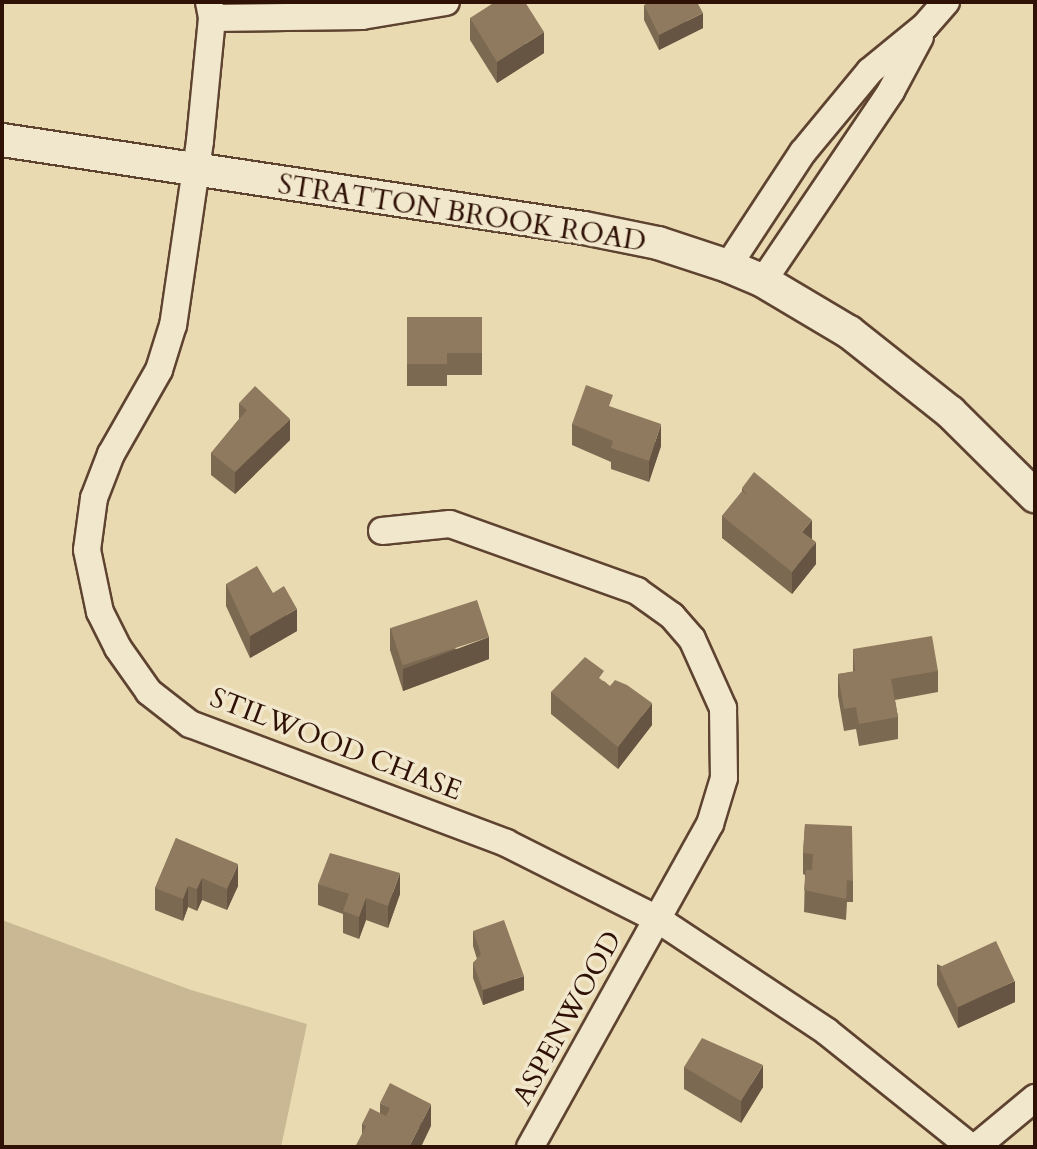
<!DOCTYPE html>
<html>
<head>
<meta charset="utf-8">
<style>
	body { margin:0 }
	#map { position:relative; width:1037px; height:1149px; overflow:hidden; background:#eadab1; font-family:Cardo,serif }
	div>[style] { position:absolute }
	[style*='--x'] { left:calc(var(--x)*1px); top:calc(var(--y)*1px); width:calc(var(--w)*1px); rotate:calc(var(--a)*1deg) }
	.green>* { inset:0; background:#cab894 }
	.roads { filter:drop-shadow(2px 0 #5e4331) drop-shadow(-2px 0 #5e4331) drop-shadow(0 2px #5e4331) drop-shadow(0 -2px #5e4331) }
	.minor>* { height:26px; margin:-13px; padding:0 13px; transform-origin:13px; border-radius:13px; background:#f1e7cc }
	.tertiary>* { height:32px; margin:-16px; padding:0 16px; transform-origin:16px; border-radius:16px; background:#f1e7cc }
	.wall>* { inset:0; background:#7c6952 }
	.shaded-wall>* { inset:0; background:#655542 }
	.building>* { inset:0; background:#907a5f; transform-origin:0 0 }
	span { translate:-50% -50%; white-space:nowrap; text-align:center; line-height:1.15; -webkit-text-stroke:7px #f1e7cc; paint-order:stroke }
	.street-label { font-size:28px; color:#2f1106 }
	.frame { position:absolute; inset:0; border:4px solid #2f1106; pointer-events:none }
</style>
</head>
<body>
<div id="map">
	<div class="green">
		<i style="clip-path:polygon(2px 920px,191px 990px,307px 1024px,281px 1147px,2px 1147px)"></i>
	</div>
	<div class="roads">
		<div class="minor">
			<i style="--x:209;--y:2;--w:16;--a:79"></i>
			<i style="--x:212;--y:18;--w:124;--a:95.6"></i>
			<i style="--x:200;--y:141;--w:186;--a:98.3"></i>
			<i style="--x:173;--y:325;--w:47;--a:107.3"></i>
			<i style="--x:159;--y:370;--w:97;--a:119.7"></i>
			<i style="--x:111;--y:454;--w:47;--a:111.1"></i>
			<i style="--x:94;--y:498;--w:52;--a:97.7"></i>
			<i style="--x:87;--y:550;--w:63;--a:78.2"></i>
			<i style="--x:100;--y:612;--w:40;--a:63.4"></i>
			<i style="--x:118;--y:648;--w:54;--a:54.8"></i>
			<i style="--x:149;--y:692;--w:52;--a:38"></i>
			<i style="--x:190;--y:724;--w:338;--a:20.6"></i>
			<i style="--x:506;--y:843;--w:171;--a:26.7"></i>
			<i style="--x:659;--y:920;--w:201;--a:33.6"></i>
			<i style="--x:826;--y:1031;--w:186;--a:38.7"></i>
			<i style="--x:212;--y:18;--w:150;--a:-0.8"></i>
			<i style="--x:362;--y:16;--w:85;--a:-9.5"></i>
			<i style="--x:728;--y:266;--w:136;--a:-56.7"></i>
			<i style="--x:803;--y:152;--w:105;--a:-50.4"></i>
			<i style="--x:870;--y:71;--w:71;--a:-39.3"></i>
			<i style="--x:925;--y:26;--w:32;--a:-49"></i>
			<i style="--x:763;--y:281;--w:229;--a:-56"></i>
			<i style="--x:891;--y:91;--w:61;--a:-61.8"></i>
			<i style="--x:382;--y:531;--w:68;--a:-5.9"></i>
			<i style="--x:450;--y:524;--w:199;--a:19.7"></i>
			<i style="--x:637;--y:591;--w:43;--a:35.5"></i>
			<i style="--x:672;--y:616;--w:30;--a:49"></i>
			<i style="--x:692;--y:639;--w:76;--a:65.8"></i>
			<i style="--x:723;--y:708;--w:70;--a:89.2"></i>
			<i style="--x:724;--y:778;--w:48;--a:106.9"></i>
			<i style="--x:710;--y:824;--w:370;--a:119.1"></i>
			<i style="--x:976;--y:1147;--w:77;--a:-39.7"></i>
		</div>
		<div class="tertiary">
			<i style="--x:2;--y:140;--w:589;--a:8.6"></i>
			<i style="--x:584;--y:228;--w:76;--a:11.5"></i>
			<i style="--x:658;--y:243;--w:74;--a:18.2"></i>
			<i style="--x:728;--y:266;--w:38;--a:23"></i>
			<i style="--x:763;--y:281;--w:100;--a:30.7"></i>
			<i style="--x:849;--y:332;--w:129;--a:38.4"></i>
			<i style="--x:950;--y:412;--w:120;--a:44.7"></i>
		</div>
	</div>
	<div class="wall">
		<i style="clip-path:polygon(644px 5px,703px 28px,659px 50px,644px 20px)"></i>
		<i style="clip-path:polygon(470px 18px,544px 53px,497px 83px,470px 40px)"></i>
		<i style="clip-path:polygon(407px 317px,482px 317px,482px 375px,447px 375px,447px 386px,407px 386px)"></i>
		<i style="clip-path:polygon(239px 403px,290px 440px,235px 494px,211px 475px,211px 453px,239px 419px)"></i>
		<i style="clip-path:polygon(613px 408px,661px 446px,649px 482px,611px 469px,611px 462px,572px 445px,572px 424px)"></i>
		<i style="clip-path:polygon(742px 488px,812px 539px,816px 564px,792px 594px,722px 538px,722px 516px,742px 492px)"></i>
		<i style="clip-path:polygon(226px 584px,273px 593px,297px 631px,250px 658px,226px 606px)"></i>
		<i style="clip-path:polygon(390px 628px,489px 659px,403px 691px,390px 650px)"></i>
		<i style="clip-path:polygon(853px 649px,938px 671px,938px 692px,895px 700px,898px 717px,898px 739px,859px 746px,856px 729px,844px 731px,838px 696px,838px 674px,853px 672px)"></i>
		<i style="clip-path:polygon(604px 681px,652px 725px,618px 769px,551px 714px,551px 692px)"></i>
		<i style="clip-path:polygon(805px 824px,853px 881px,853px 902px,847px 902px,846px 920px,804px 912px,805px 875px,803px 874px,803px 853px)"></i>
		<i style="clip-path:polygon(176px 838px,238px 886px,227px 910px,202px 900px,197px 911px,188px 907px,183px 921px,155px 910px,155px 888px)"></i>
		<i style="clip-path:polygon(318px 884px,400px 894px,388px 928px,366px 920px,359px 939px,343px 933px,343px 914px,318px 905px)"></i>
		<i style="clip-path:polygon(473px 931px,524px 990px,483px 1005px,473px 978px,473px 963px,477px 959px,473px 946px)"></i>
		<i style="clip-path:polygon(937px 964px,1015px 1002px,958px 1028px,937px 985px)"></i>
		<i style="clip-path:polygon(684px 1067px,763px 1087px,741px 1123px,684px 1089px)"></i>
		<i style="clip-path:polygon(380px 1103px,431px 1126px,362px 1134px,362px 1124px,380px 1113px)"></i>
	</div>
	<div class="shaded-wall">
		<i style="clip-path:polygon(703px 13px,703px 28px,659px 50px,659px 35px)"></i>
		<i style="clip-path:polygon(544px 32px,544px 53px,497px 83px,497px 62px)"></i>
		<i style="clip-path:polygon(290px 419px,290px 440px,235px 494px,235px 472px)"></i>
		<i style="clip-path:polygon(661px 424px,661px 446px,649px 482px,649px 461px)"></i>
		<i style="clip-path:polygon(812px 520px,812px 542px,802px 532px)"></i>
		<i style="clip-path:polygon(816px 542px,816px 564px,792px 594px,792px 572px)"></i>
		<i style="clip-path:polygon(297px 609px,297px 631px,250px 658px,250px 636px)"></i>
		<i style="clip-path:polygon(489px 637px,489px 659px,403px 691px,403px 669px)"></i>
		<i style="clip-path:polygon(652px 703px,652px 725px,618px 769px,618px 747px)"></i>
		<i style="clip-path:polygon(238px 864px,238px 886px,227px 910px,227px 889px)"></i>
		<i style="clip-path:polygon(400px 873px,400px 894px,388px 928px,388px 906px)"></i>
		<i style="clip-path:polygon(202px 878px,202px 900px,197px 911px,197px 889px)"></i>
		<i style="clip-path:polygon(188px 886px,188px 907px,183px 921px,183px 899px)"></i>
		<i style="clip-path:polygon(366px 898px,366px 920px,359px 939px,359px 917px)"></i>
		<i style="clip-path:polygon(524px 976px,524px 990px,483px 1005px,483px 990px)"></i>
		<i style="clip-path:polygon(1015px 981px,1015px 1002px,958px 1028px,958px 1006px)"></i>
		<i style="clip-path:polygon(763px 1065px,763px 1087px,741px 1123px,741px 1101px)"></i>
		<i style="clip-path:polygon(431px 1104px,431px 1126px,421px 1147px,409px 1147px)"></i>
	</div>
	<div class="building">
		<i style="clip-path:polygon(495px 2px,525px 2px,544px 32px,497px 62px,470px 18px)"></i>
		<i style="clip-path:polygon(650px 2px,697px 2px,703px 13px,659px 35px,644px 5px)"></i>
		<i style="clip-path:polygon(407px 317px,482px 317px,482px 353px,447px 353px,447px 364px,407px 364px)"></i>
		<i style="clip-path:polygon(586px 385px,613px 395px,609px 406px,661px 424px,649px 461px,611px 448px,613px 441px,572px 424px)"></i>
		<i style="clip-path:polygon(255px 386px,290px 419px,235px 472px,211px 453px,247px 410px,239px 403px)"></i>
		<i style="clip-path:polygon(754px 472px,812px 520px,802px 532px,816px 542px,792px 572px,722px 516px,742px 491px,747px 495px,742px 488px)"></i>
		<i style="clip-path:polygon(257px 566px,273px 593px,284px 586px,297px 609px,250px 636px,226px 584px)"></i>
		<i style="left:477px;top:600px;width:39px;height:91px;rotate:72deg"></i>
		<i style="clip-path:polygon(932px 636px,938px 671px,891px 679px,898px 717px,859px 724px,856px 707px,844px 709px,838px 674px,855px 671px,853px 649px)"></i>
		<i style="clip-path:polygon(585px 657px,604px 671px,599px 678px,610px 686px,615px 680px,627px 685px,652px 703px,618px 747px,551px 692px)"></i>
		<i style="clip-path:polygon(805px 824px,852px 826px,853px 881px,847px 880px,846px 899px,804px 890px,806px 870px,812px 870px,813px 854px,803px 853px)"></i>
		<i style="clip-path:polygon(176px 838px,238px 864px,227px 889px,202px 878px,197px 889px,188px 886px,183px 899px,155px 888px)"></i>
		<i style="clip-path:polygon(330px 853px,400px 873px,388px 906px,366px 898px,359px 917px,343px 911px,349px 894px,318px 884px)"></i>
		<i style="clip-path:polygon(504px 920px,524px 976px,483px 990px,473px 963px,481px 954px,473px 931px)"></i>
		<i style="left:996px;top:941px;width:44px;height:63px;rotate:65deg"></i>
		<i style="clip-path:polygon(702px 1038px,763px 1065px,741px 1101px,684px 1067px)"></i>
		<i style="clip-path:polygon(390px 1083px,431px 1104px,409px 1147px,355px 1147px,366px 1126px,362px 1124px,370px 1108px,386px 1116px,390px 1108px,380px 1103px)"></i>
	</div>
	<div class="street-label">
		<span style="left:462px;top:213px;rotate:9deg">STRATTON BROOK ROAD</span>
		<span style="left:336px;top:744px;rotate:21deg">STILWOOD CHASE</span>
		<span style="left:567px;top:1018px;rotate:-61deg">ASPENWOOD</span>
	</div>
	<div class="frame"></div>
</div>
</body>
</html>
